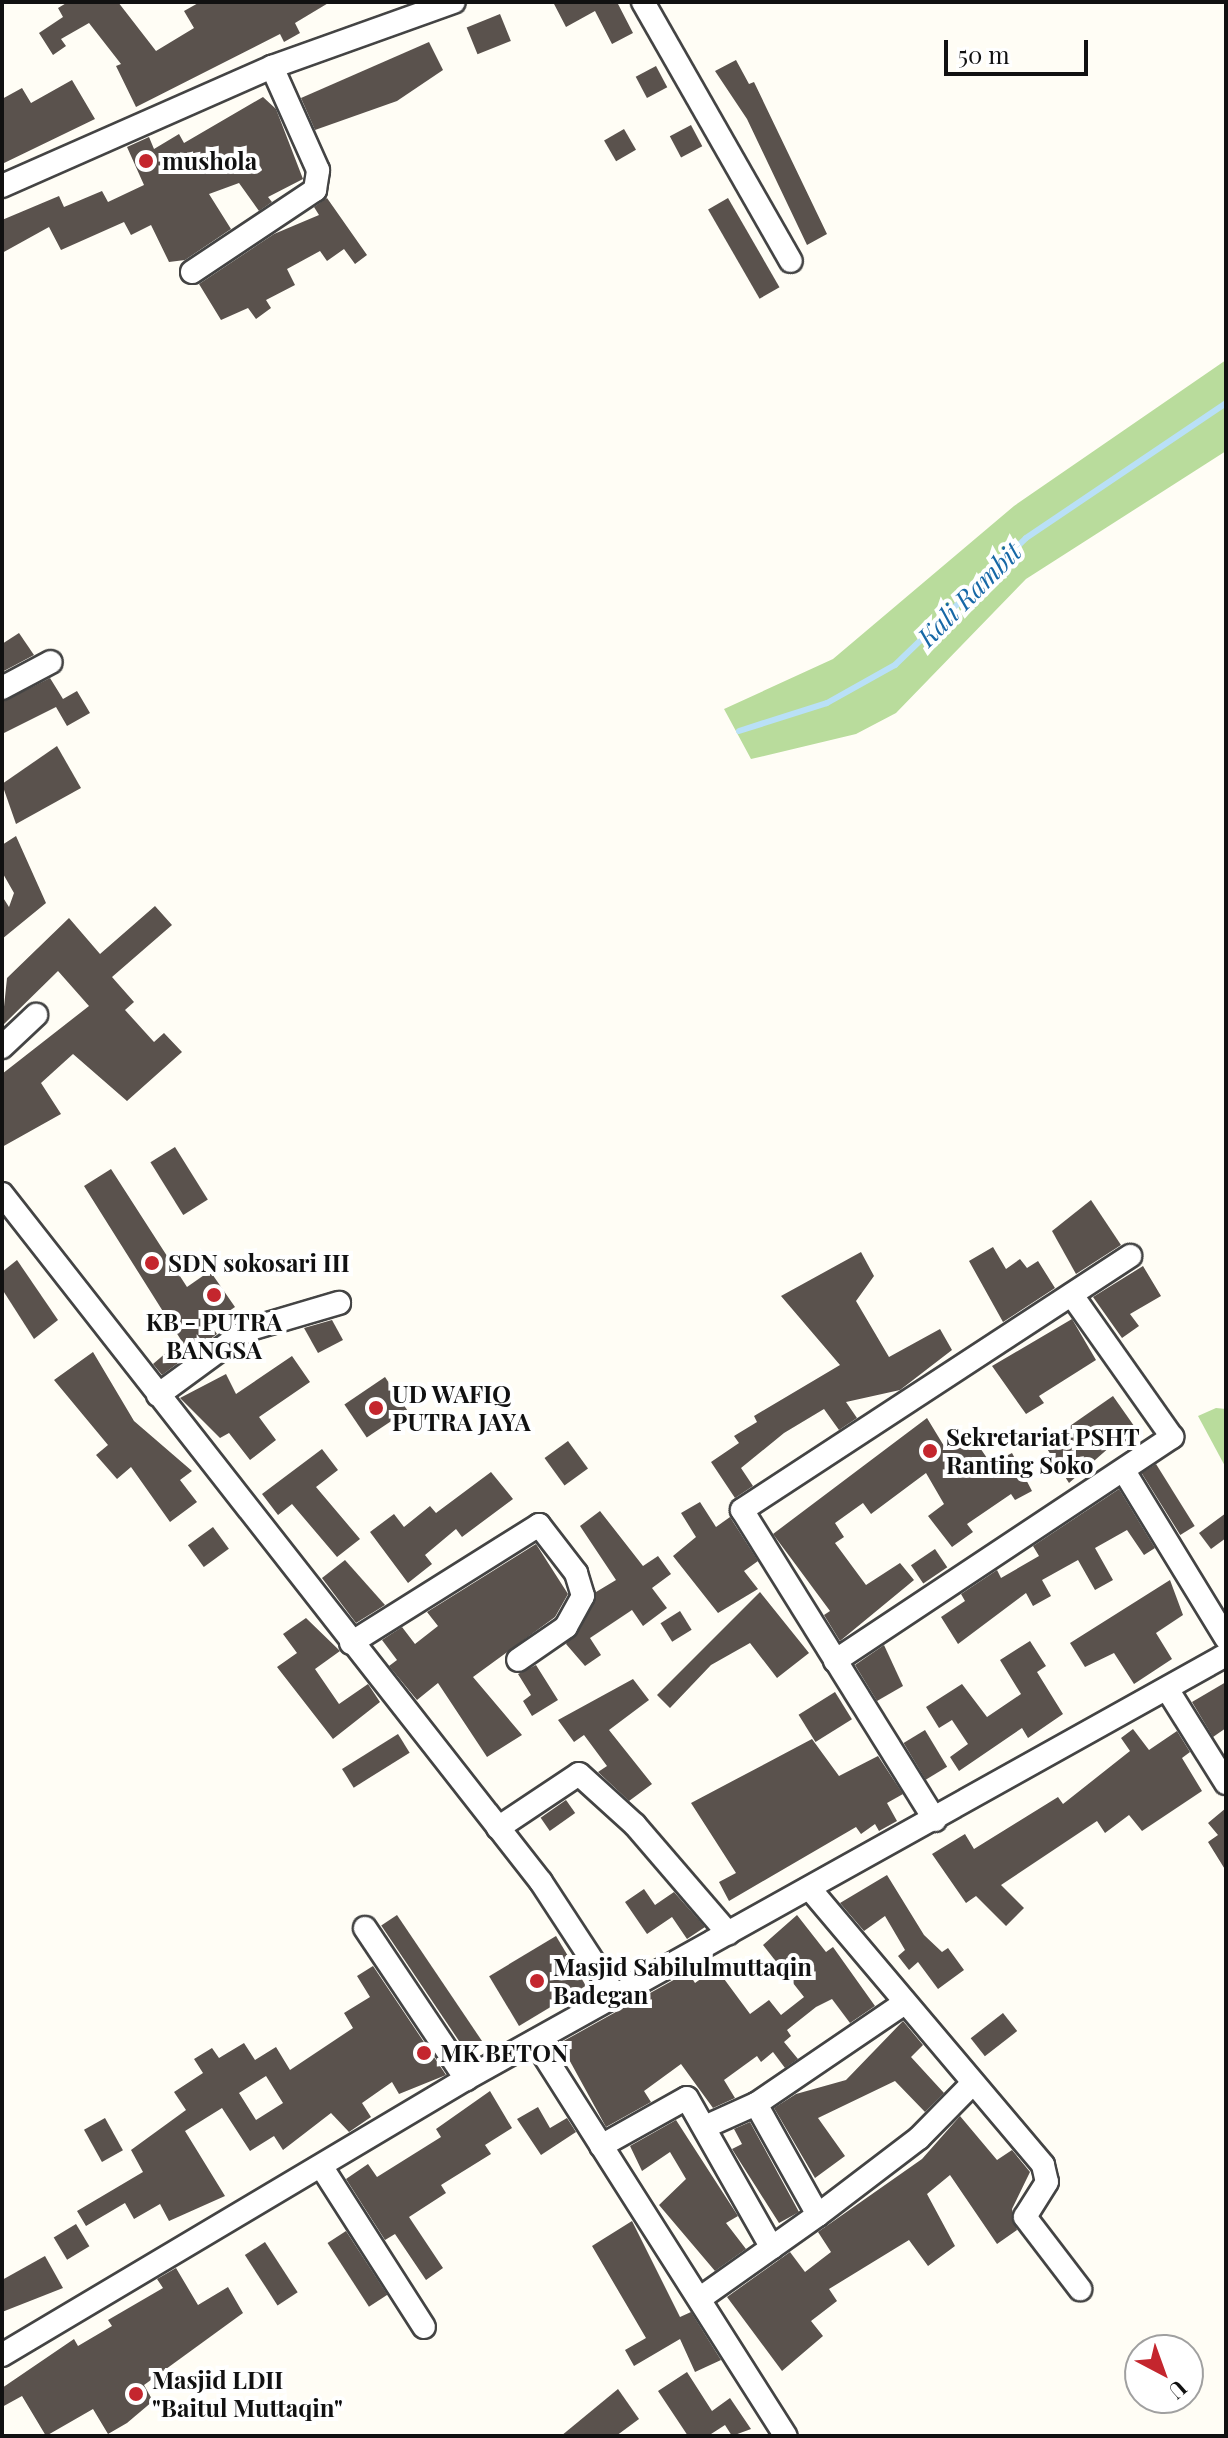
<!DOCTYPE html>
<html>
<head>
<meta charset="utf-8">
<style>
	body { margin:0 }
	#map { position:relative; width:1228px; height:2438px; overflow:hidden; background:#fffdf5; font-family:"Playfair Display",serif }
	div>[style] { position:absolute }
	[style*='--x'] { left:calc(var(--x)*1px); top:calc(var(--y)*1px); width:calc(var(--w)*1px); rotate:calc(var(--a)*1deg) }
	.forest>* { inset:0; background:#b9dc9c }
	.stream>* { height:6px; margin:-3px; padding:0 3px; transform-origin:3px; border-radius:3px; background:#b9e0f7 }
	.building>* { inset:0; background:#5a524d; transform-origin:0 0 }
	.roads { filter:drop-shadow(2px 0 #444) drop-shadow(-2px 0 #444) drop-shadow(0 2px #444) drop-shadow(0 -2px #444) }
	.minor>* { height:22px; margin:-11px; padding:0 11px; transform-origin:11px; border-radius:11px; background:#fff }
	.dots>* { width:22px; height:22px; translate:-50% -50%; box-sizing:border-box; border:4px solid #fff; border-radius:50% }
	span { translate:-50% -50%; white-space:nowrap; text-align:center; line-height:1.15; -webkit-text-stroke:8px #fff; paint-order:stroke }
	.poi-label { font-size:24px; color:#111; font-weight:700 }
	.left { translate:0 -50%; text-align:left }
	.water-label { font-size:26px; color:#1768a6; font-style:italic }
	.frame { position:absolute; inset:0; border:4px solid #111; pointer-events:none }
	.north { position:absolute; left:1124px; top:2334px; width:80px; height:80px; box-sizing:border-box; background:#fff; border:2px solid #a0a0a0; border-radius:50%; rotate:139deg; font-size:22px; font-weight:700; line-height:32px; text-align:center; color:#111 }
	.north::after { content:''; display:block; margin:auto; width:28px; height:36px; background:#c4262e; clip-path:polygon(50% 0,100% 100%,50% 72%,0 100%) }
	.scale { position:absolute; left:944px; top:40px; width:144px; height:36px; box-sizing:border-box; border:4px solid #111; border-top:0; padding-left:10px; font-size:24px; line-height:28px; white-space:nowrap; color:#111; -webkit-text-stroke:6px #fff; paint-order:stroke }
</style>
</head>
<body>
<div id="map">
	<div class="forest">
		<i style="clip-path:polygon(1226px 360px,1226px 451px,1026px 579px,896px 713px,856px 734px,751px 759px,724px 709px,833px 659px,1014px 506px)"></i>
		<i style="clip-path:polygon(1216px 1408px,1226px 1409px,1226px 1468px,1198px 1416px)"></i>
	</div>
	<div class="stream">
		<i style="--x:739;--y:731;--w:92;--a:-17.7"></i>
		<i style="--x:827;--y:703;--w:78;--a:-29.2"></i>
		<i style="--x:895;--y:665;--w:182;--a:-44.1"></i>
		<i style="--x:1026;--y:538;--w:241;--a:-34"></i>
	</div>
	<div class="building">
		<i style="clip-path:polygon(68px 2px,118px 2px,156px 51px,194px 28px,184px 11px,200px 2px,330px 2px,295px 23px,300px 33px,284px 42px,280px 34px,136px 107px,116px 66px,121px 64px,89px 23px,61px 39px,66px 46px,53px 55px,39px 33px,63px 17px,58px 8px)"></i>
		<i style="clip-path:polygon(553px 2px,617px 2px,633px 33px,612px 44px,595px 11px,566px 27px)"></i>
		<i style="left:500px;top:14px;width:29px;height:36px;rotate:68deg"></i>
		<i style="clip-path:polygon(429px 42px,443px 70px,397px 101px,315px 130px,301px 98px)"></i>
		<i style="clip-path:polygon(736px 60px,749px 84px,754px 82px,827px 234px,807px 245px,747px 119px,715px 71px)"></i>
		<i style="left:656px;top:66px;width:24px;height:23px;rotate:62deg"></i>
		<i style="clip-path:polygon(72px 80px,95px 119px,2px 164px,2px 99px,22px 88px,31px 103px)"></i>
		<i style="clip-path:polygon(263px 97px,276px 109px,303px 179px,268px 197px,272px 202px,259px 211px,239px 183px,209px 194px,231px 229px,185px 260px,169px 262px,151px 225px,131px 235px,124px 222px,61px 250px,49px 227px,2px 253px,2px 220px,59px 196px,64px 207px,102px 191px,108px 202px,144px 185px,127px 147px,149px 137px,154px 149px,179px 134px,184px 143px)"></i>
		<i style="left:691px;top:125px;width:24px;height:24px;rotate:62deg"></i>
		<i style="left:624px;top:129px;width:24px;height:23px;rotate:60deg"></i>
		<i style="clip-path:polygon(327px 198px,367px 255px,355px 264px,344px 249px,327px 261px,320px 251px,287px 269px,295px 285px,266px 300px,271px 308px,256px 319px,248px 308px,221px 320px,199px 284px,274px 234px,319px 215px,314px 207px)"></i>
		<i style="left:728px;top:198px;width:103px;height:23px;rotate:60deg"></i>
		<i style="clip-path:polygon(19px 633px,34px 655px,2px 672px,2px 644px)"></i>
		<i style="clip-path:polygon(50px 678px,63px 699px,77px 691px,90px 713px,67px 726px,56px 707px,2px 734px,2px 702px)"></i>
		<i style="clip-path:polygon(57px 746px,81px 788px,16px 824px,2px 784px)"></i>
		<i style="clip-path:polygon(16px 836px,46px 903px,2px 939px,2px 896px,9px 907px,14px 893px,2px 872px,2px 845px)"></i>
		<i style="clip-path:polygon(155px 906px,172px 925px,112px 977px,134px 1002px,125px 1010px,154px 1042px,164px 1033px,182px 1052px,127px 1101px,73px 1054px,41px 1083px,61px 1114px,2px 1147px,2px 1074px,89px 1006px,58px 971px,2px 1026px,7px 978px,69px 918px,100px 954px)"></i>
		<i style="left:175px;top:1147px;width:62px;height:29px;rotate:58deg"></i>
		<i style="clip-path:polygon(111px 1169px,187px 1287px,210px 1271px,235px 1307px,210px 1324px,217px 1334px,162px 1375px,153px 1364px,181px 1340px,84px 1186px)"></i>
		<i style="clip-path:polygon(1091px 1200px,1121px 1245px,1076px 1274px,1052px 1231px)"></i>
		<i style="clip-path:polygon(993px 1247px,1006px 1269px,1020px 1259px,1027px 1268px,1038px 1261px,1055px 1288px,1003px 1322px,969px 1261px)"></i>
		<i style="clip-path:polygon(861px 1252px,874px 1276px,856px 1301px,889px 1357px,940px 1329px,952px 1350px,900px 1390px,846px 1402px,857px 1418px,839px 1430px,824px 1409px,784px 1433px,741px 1468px,753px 1486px,735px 1498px,711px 1462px,739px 1443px,734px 1436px,757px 1422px,754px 1416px,840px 1365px,781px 1296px)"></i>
		<i style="clip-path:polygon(17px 1260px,58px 1320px,34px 1339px,2px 1289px,2px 1272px)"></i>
		<i style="clip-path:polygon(1143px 1266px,1161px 1296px,1130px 1314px,1139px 1326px,1122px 1338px,1093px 1297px)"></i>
		<i style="clip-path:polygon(1072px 1319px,1096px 1360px,1039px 1396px,1044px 1403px,1026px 1414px,992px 1366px)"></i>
		<i style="clip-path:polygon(332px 1320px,343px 1340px,318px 1353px,304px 1328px)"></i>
		<i style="clip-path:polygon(93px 1352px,134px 1421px,192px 1471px,180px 1480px,197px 1502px,170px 1522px,131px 1467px,117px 1479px,96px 1455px,108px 1445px,54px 1380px)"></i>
		<i style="clip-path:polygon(292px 1356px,310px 1382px,259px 1417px,276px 1440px,250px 1460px,229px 1433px,220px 1438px,180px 1398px,226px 1374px,236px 1394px)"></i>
		<i style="left:385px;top:1377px;width:40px;height:49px;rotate:56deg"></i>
		<i style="clip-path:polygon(1113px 1396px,1139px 1433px,1124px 1444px,1120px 1438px,1069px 1483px,1044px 1444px)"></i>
		<i style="clip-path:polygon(927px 1418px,944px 1446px,968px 1430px,991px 1464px,1012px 1453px,1032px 1491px,1015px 1500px,1011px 1494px,967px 1524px,973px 1532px,952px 1547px,928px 1516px,944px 1504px,926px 1473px,871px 1514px,863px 1503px,835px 1523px,844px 1537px,835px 1543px,866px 1585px,900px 1563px,914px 1580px,840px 1641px,824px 1615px,830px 1611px,773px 1534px)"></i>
		<i style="left:568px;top:1441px;width:34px;height:29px;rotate:54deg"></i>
		<i style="clip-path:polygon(322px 1449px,338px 1470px,316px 1487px,360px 1539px,337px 1557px,292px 1504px,278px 1515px,262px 1494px)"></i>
		<i style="left:1156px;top:1464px;width:73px;height:17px;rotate:58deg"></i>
		<i style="clip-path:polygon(491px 1472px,513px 1499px,462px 1537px,456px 1529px,425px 1555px,432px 1564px,408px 1583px,370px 1532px,394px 1514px,404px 1527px,430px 1506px,436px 1513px)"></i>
		<i style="clip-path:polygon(1119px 1489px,1155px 1548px,1144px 1555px,1127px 1530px,1095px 1548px,1113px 1580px,1095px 1590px,1078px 1560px,1042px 1580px,1051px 1596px,1033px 1606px,1026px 1593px,958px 1644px,941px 1617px,965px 1601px,961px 1594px,997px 1570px,1001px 1578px,1039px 1556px,1033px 1546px)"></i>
		<i style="clip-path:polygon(700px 1502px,716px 1527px,730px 1517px,758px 1561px,744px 1571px,758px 1589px,718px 1613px,673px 1556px,696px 1537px,681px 1513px)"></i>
		<i style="clip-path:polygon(600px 1511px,643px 1566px,658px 1556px,671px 1574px,652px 1588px,667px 1608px,643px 1626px,632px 1610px,590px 1638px,601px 1655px,585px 1666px,566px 1644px,596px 1592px,616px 1580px,580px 1526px)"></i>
		<i style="clip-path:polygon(1226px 1513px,1226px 1538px,1211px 1549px,1199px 1533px)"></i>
		<i style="left:213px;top:1527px;width:27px;height:31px;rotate:54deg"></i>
		<i style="clip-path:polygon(536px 1544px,568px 1594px,555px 1617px,473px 1677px,522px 1735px,487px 1757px,438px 1683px,417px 1700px,389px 1666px,397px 1660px,382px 1640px,402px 1627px,415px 1644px,438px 1626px,427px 1612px)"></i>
		<i style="left:935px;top:1549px;width:22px;height:29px;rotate:56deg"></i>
		<i style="clip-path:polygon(345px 1560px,385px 1605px,356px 1623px,322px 1578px)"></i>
		<i style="clip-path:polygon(1170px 1580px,1183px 1615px,1156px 1633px,1172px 1659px,1134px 1684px,1114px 1653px,1085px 1667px,1070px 1643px)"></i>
		<i style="clip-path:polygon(760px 1592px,809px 1653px,777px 1678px,750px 1643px,711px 1665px,670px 1708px,657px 1695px)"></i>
		<i style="left:680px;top:1611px;width:22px;height:23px;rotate:58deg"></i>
		<i style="clip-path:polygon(306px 1618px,340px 1651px,315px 1669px,339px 1704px,368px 1684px,380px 1702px,333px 1739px,277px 1667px,297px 1653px,283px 1634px)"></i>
		<i style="clip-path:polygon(1030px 1641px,1046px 1666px,1037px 1672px,1063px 1714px,1028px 1738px,1022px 1728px,959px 1771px,950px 1757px,968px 1744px,952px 1720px,939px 1728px,926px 1707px,962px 1684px,987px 1717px,1021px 1694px,1000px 1660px)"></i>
		<i style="clip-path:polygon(884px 1645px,903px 1686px,877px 1701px,855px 1665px)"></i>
		<i style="clip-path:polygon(536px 1665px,558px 1700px,532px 1716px,523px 1701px,531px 1695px,518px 1674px)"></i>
		<i style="clip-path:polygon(633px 1679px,649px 1700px,609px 1730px,652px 1784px,629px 1801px,598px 1772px,607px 1766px,584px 1735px,574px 1742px,558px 1720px)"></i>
		<i style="clip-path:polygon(1226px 1682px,1226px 1728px,1213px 1737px,1192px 1702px)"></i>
		<i style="left:835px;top:1692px;width:32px;height:43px;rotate:58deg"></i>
		<i style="clip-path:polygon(1133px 1729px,1149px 1750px,1177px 1731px,1190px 1752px,1182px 1758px,1202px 1791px,1142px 1831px,1129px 1815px,1105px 1833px,1097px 1821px,1001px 1885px,1024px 1908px,1006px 1926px,976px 1896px,966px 1903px,932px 1854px,965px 1834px,974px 1849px,1058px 1797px,1063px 1804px,1130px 1751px,1121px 1738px)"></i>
		<i style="left:925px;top:1730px;width:43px;height:25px;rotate:59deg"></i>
		<i style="left:398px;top:1734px;width:22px;height:66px;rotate:58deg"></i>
		<i style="clip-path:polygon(812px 1739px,839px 1776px,878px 1756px,903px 1794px,887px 1803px,897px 1821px,879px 1831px,875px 1824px,861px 1834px,856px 1827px,729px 1901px,719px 1882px,736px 1873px,691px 1803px)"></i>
		<i style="left:566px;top:1800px;width:16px;height:31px;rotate:55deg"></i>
		<i style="clip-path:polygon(1226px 1808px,1226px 1871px,1208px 1842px,1218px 1835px,1208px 1823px)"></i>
		<i style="clip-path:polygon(887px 1875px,924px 1935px,942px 1952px,948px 1948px,964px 1970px,938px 1989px,918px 1962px,909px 1970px,898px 1956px,905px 1950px,885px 1916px,864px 1931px,840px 1903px)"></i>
		<i style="clip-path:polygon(644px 1889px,655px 1905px,674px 1892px,705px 1927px,687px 1939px,672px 1917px,647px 1934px,625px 1902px)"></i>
		<i style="left:397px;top:1915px;width:155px;height:19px;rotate:56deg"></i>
		<i style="clip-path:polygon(797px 1915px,826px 1952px,833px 1947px,875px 2006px,850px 2023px,832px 1999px,816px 2007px,787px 2030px,791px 2036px,784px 2042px,798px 2059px,785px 2068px,773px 2052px,761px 2062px,757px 2056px,724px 2080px,735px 2098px,713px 2108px,681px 2064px,644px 2091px,651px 2102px,606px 2127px,560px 2043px,688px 1972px,695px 1983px,716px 1968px,750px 2014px,769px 2000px,781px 2015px,804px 1997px,763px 1945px)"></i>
		<i style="left:556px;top:1936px;width:58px;height:78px;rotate:59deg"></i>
		<i style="clip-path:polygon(evenodd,373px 1966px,446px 2075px,399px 2094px,392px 2082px,362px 2103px,371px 2117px,349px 2132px,331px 2113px,283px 2150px,274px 2136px,250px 2151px,222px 2108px,185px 2131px,225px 2196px,169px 2221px,160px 2204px,134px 2219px,125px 2203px,86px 2226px,77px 2211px,143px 2172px,131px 2150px,186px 2110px,174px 2092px,203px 2073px,194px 2059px,212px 2048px,219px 2058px,244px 2043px,255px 2060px,276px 2047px,290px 2070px,353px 2028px,344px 2013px,370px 1997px,357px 1976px,373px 1966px,266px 2076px,283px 2103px,256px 2120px,239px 2093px,266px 2076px)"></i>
		<i style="left:1003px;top:2013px;width:23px;height:41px;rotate:52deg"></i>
		<i style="clip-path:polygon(903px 2021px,923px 2045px,911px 2057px,944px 2093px,925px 2112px,895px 2081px,818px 2118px,845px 2156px,815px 2178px,774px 2108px,796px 2094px,846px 2080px)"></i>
		<i style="clip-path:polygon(490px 2091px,512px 2128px,485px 2145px,491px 2154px,441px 2185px,446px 2193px,409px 2217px,443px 2268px,426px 2280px,395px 2234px,385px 2240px,346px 2179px,368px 2164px,377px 2177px,441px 2137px,436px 2129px)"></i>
		<i style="clip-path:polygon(538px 2107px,550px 2128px,567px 2118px,576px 2132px,541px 2155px,517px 2119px)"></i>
		<i style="clip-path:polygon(960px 2116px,997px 2160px,1012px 2150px,1030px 2172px,1012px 2209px,1017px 2230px,997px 2244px,950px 2175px,927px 2194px,955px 2246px,928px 2266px,909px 2240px,829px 2289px,837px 2301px,811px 2321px,823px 2336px,782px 2371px,727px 2297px,790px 2252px,805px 2272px,831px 2252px,818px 2232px,922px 2159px)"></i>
		<i style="left:105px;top:2118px;width:37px;height:24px;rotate:61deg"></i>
		<i style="clip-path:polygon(676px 2120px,738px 2216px,726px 2223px,746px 2249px,715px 2271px,659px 2205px,686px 2179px,670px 2152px,642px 2171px,630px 2146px)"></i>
		<i style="clip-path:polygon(750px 2122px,799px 2212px,779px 2223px,732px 2149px,742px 2144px,734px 2129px)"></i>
		<i style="clip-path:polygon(632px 2221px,680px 2317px,691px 2312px,721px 2360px,695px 2372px,680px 2339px,634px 2366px,625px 2350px,646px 2338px,592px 2246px)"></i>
		<i style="left:76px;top:2224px;width:26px;height:26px;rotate:59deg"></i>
		<i style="left:346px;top:2231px;width:76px;height:22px;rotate:57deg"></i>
		<i style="left:265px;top:2242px;width:60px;height:24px;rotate:57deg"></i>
		<i style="clip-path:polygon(45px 2256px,63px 2288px,2px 2312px,2px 2280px)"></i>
		<i style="clip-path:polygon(176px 2268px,198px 2305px,228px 2287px,243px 2313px,144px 2385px,153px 2401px,127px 2423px,108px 2434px,93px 2409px,46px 2436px,22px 2396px,2px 2407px,2px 2388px,74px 2339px,78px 2346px,112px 2326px,108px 2320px,163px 2288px,157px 2279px)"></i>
		<i style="clip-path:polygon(687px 2372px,712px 2411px,730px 2398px,751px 2429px,732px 2436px,725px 2425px,708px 2436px,688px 2436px,658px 2391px)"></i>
		<i style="clip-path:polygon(618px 2389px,639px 2419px,616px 2436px,561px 2436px)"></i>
	</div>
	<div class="roads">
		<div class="minor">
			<i style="--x:643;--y:2;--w:298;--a:60.3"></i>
			<i style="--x:2;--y:186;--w:295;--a:-23.8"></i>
			<i style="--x:272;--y:67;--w:193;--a:-19.7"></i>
			<i style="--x:192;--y:272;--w:148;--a:-33.7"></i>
			<i style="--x:315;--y:190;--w:20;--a:-81"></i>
			<i style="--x:318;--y:170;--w:113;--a:-114.1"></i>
			<i style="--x:2;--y:688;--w:55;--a:-28"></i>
			<i style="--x:2;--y:1047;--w:47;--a:-43.3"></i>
			<i style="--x:2;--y:1194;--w:874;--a:51.92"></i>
			<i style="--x:541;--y:1882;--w:135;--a:56.8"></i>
			<i style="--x:158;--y:1395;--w:110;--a:-36.1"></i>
			<i style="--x:247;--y:1330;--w:96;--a:-16.4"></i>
			<i style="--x:1124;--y:1471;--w:196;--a:58.6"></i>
			<i style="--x:351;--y:1643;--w:222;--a:-32.1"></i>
			<i style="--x:539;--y:1525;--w:61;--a:52.4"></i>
			<i style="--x:576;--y:1573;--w:24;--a:73"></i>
			<i style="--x:583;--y:1596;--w:35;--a:119"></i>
			<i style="--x:566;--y:1627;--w:58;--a:145.5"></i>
			<i style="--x:835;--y:1661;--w:405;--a:-33.6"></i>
			<i style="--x:1172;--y:1437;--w:174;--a:-125.2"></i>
			<i style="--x:1167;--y:1689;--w:111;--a:57.9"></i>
			<i style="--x:935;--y:1820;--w:365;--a:-121.9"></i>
			<i style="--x:742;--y:1510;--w:464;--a:-33.2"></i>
			<i style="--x:498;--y:1828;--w:97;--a:-33.7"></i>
			<i style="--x:579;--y:1774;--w:76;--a:42.3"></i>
			<i style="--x:635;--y:1825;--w:143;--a:49.3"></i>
			<i style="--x:810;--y:1889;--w:361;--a:49.8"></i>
			<i style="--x:1043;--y:2165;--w:17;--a:77"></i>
			<i style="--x:1047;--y:2182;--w:41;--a:122.2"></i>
			<i style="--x:1025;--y:2217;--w:91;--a:52.6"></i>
			<i style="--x:365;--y:1928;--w:182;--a:56.2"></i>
			<i style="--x:535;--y:2041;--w:468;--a:57.6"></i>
			<i style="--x:707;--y:2126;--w:54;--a:-24.2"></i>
			<i style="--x:601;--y:2146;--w:98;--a:-29.2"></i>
			<i style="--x:687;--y:2098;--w:172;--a:60.5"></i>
			<i style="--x:321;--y:2166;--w:191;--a:57.4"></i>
			<i style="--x:818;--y:2215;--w:127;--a:-37.3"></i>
			<i style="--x:919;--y:2138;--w:76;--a:-45.5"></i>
			<i style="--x:702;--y:2297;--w:142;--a:-35.3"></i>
			<i style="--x:818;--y:2215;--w:127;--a:-119.2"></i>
			<i style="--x:756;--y:2104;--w:178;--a:-34.2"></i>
			<i style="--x:2;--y:2355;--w:540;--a:-30.75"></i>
			<i style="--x:466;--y:2079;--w:870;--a:-29.16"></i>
		</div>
	</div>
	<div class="dots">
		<i style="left:146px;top:161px;background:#c4262e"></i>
		<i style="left:152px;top:1263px;background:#c4262e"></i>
		<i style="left:214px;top:1295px;background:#c4262e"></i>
		<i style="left:376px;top:1408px;background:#c4262e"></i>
		<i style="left:930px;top:1451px;background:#c4262e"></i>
		<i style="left:537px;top:1981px;background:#c4262e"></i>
		<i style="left:424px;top:2053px;background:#c4262e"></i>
		<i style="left:136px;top:2394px;background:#c4262e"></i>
	</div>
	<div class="poi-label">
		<span class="left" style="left:162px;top:161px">mushola</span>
		<span class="left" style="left:168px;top:1263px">SDN sokosari III</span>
		<span style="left:214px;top:1336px">KB - PUTRA<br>BANGSA</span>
		<span class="left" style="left:392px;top:1408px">UD WAFIQ<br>PUTRA JAYA</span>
		<span class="left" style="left:946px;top:1451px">Sekretariat PSHT<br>Ranting Soko</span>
		<span class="left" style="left:553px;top:1981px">Masjid Sabilulmuttaqin<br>Badegan</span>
		<span class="left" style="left:440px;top:2053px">MK BETON</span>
		<span class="left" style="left:152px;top:2394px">Masjid LDII<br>"Baitul Muttaqin"</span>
	</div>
	<div class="water-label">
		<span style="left:969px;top:594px;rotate:-45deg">Kali Rambit</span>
	</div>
	<div class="frame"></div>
	<div class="north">U</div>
	<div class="scale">50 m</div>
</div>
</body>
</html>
